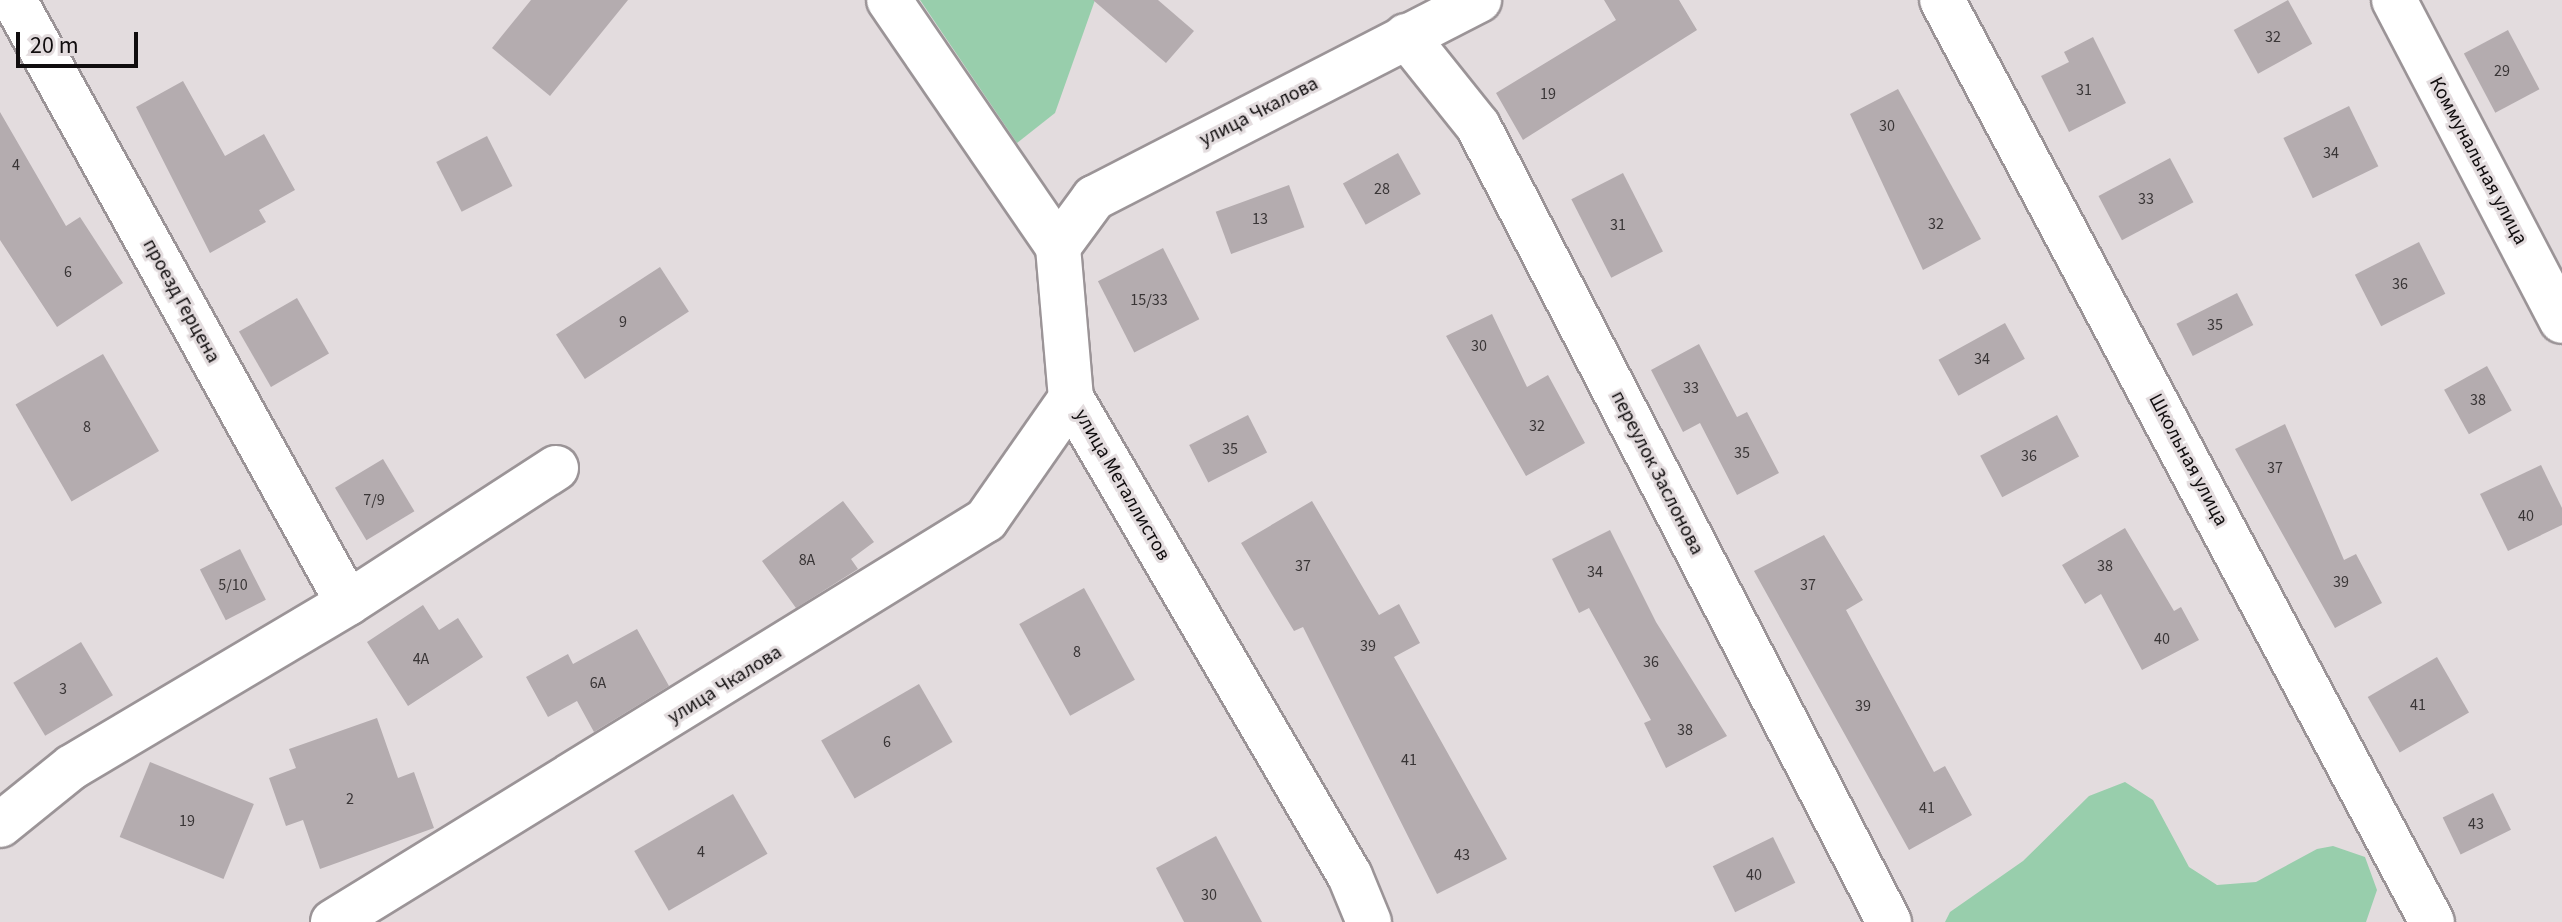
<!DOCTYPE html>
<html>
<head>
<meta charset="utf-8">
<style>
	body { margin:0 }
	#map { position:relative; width:2562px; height:922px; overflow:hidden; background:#e3dcde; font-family:"Source Sans 3",sans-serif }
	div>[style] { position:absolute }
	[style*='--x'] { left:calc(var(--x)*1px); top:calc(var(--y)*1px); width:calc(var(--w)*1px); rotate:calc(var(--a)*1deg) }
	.green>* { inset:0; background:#98ceac }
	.building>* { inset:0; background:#b4acaf; transform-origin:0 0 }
	.roads { filter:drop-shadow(2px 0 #9b9497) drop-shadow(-2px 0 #9b9497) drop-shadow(0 2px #9b9497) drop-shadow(0 -2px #9b9497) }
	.minor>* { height:44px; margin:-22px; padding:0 22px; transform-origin:22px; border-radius:22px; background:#fff }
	span { translate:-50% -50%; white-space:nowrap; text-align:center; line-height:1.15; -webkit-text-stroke:6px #e3dcde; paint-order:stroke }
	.number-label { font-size:16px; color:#393536 }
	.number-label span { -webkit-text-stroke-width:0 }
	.street-label { font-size:20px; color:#100d0e }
	.scale { position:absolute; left:16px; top:32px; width:122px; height:36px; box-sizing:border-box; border:4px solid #100d0e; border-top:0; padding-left:10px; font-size:24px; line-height:28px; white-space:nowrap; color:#100d0e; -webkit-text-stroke:6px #e3dcde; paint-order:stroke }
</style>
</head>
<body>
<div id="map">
	<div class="green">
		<i style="clip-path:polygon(920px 0,1095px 0,1055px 113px,1017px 143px)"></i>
		<i style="clip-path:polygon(2125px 782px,2153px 800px,2189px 867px,2217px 885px,2256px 882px,2317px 849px,2333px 846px,2365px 857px,2377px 890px,2366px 922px,1945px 922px,1950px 912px,2023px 861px,2089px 796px)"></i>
	</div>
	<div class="building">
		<i style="clip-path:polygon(531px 0,628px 0,550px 96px,492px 48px)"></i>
		<i style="clip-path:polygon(1093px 0,1158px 0,1194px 31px,1166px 63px)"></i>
		<i style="clip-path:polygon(1604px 0,1679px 0,1697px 30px,1523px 140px,1496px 93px,1616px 20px)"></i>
		<i style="left:2288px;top:0;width:50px;height:62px;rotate:61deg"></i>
		<i style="left:2508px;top:30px;width:67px;height:50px;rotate:62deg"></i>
		<i style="clip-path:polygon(2093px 37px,2126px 103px,2069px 132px,2041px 76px,2069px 62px,2064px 52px)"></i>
		<i style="clip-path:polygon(183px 81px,225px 156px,264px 134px,295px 190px,259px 210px,266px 222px,210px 253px,136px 107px)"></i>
		<i style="clip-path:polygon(1898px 89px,1981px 239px,1923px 270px,1850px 114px)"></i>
		<i style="left:2349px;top:106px;width:67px;height:73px;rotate:64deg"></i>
		<i style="clip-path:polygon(0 112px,66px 226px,80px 217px,123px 283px,57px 327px,0 240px)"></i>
		<i style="left:487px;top:136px;width:56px;height:57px;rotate:63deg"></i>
		<i style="left:1398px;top:153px;width:47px;height:63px;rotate:61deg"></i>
		<i style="left:2170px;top:158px;width:50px;height:81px;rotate:62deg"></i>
		<i style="left:1623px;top:173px;width:88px;height:58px;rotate:63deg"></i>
		<i style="left:1289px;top:185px;width:45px;height:78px;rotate:70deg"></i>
		<i style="left:2419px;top:242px;width:58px;height:72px;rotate:63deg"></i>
		<i style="left:1163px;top:248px;width:80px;height:73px;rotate:63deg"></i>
		<i style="left:660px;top:267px;width:53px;height:124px;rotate:57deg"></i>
		<i style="left:2237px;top:293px;width:36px;height:68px;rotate:63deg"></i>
		<i style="left:297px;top:298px;width:64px;height:67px;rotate:60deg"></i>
		<i style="clip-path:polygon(1492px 314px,1527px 387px,1548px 375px,1585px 443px,1526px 476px,1446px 336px)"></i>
		<i style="left:2005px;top:323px;width:41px;height:76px;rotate:61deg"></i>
		<i style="clip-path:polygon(1699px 344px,1737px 417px,1747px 412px,1779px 473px,1737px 495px,1700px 423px,1683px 432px,1651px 370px)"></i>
		<i style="left:103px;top:354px;width:112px;height:101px;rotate:60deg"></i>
		<i style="left:2487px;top:366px;width:51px;height:49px;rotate:61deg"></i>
		<i style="left:1248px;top:415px;width:42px;height:66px;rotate:63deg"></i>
		<i style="left:2057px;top:415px;width:47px;height:87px;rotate:62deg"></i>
		<i style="clip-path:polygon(2285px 424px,2344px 560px,2356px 554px,2382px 603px,2335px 628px,2235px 449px)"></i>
		<i style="left:383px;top:459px;width:61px;height:56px;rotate:59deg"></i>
		<i style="clip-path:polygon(2541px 465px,2562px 508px,2562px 525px,2508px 551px,2480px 494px)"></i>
		<i style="clip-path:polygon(843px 501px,874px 542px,851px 559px,858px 569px,796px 608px,762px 561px)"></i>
		<i style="clip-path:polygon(1312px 501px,1379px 615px,1399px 604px,1420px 643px,1394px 657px,1507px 859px,1437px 894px,1303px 627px,1294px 631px,1241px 543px)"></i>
		<i style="clip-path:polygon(2125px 528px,2174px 611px,2181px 607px,2199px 640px,2142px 670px,2101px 594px,2085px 604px,2062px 565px)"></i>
		<i style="clip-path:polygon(1610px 530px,1656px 622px,1727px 736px,1666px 768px,1644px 723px,1651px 720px,1589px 608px,1579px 613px,1552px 559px)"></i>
		<i style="clip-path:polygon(1824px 535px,1863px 600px,1846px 610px,1934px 772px,1945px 766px,1972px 815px,1909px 850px,1754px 571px)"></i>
		<i style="left:240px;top:549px;width:57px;height:45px;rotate:63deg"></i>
		<i style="left:1084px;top:588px;width:105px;height:74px;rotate:61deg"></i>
		<i style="clip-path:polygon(423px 605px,439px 630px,458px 618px,483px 657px,408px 706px,367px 642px)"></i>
		<i style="clip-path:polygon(637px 629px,669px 686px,594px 732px,577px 701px,548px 717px,526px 677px,568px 654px,573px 664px)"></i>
		<i style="left:81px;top:642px;width:62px;height:79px;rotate:59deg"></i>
		<i style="left:2437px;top:657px;width:64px;height:80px;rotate:60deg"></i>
		<i style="left:919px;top:684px;width:67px;height:113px;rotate:60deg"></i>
		<i style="clip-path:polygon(377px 718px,398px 778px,414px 772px,434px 828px,320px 869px,303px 820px,286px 826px,269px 778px,296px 768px,289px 749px)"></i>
		<i style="left:150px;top:762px;width:112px;height:81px;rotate:22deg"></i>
		<i style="left:2493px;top:793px;width:41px;height:56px;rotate:64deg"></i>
		<i style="left:733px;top:794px;width:69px;height:114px;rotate:60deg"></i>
		<i style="clip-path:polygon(1216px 836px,1262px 922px,1184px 922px,1156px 868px)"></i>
		<i style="left:1773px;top:837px;width:51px;height:67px;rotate:64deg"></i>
	</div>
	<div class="roads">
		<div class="minor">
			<i style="--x:14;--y:0;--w:689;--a:61.02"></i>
			<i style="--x:889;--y:0;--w:299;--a:55.6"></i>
			<i style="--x:1058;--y:247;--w:152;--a:85.1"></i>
			<i style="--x:1071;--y:398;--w:553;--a:59.73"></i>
			<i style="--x:1350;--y:876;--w:50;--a:67.6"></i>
			<i style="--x:1942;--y:0;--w:1044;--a:62.01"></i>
			<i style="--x:2394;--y:0;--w:362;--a:62.4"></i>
			<i style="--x:1406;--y:36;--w:115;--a:51.3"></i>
			<i style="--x:1478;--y:126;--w:896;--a:62.69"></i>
			<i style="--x:1058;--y:247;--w:61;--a:-53.7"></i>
			<i style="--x:1094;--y:198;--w:433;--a:-27.2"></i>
			<i style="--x:0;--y:825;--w:92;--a:-38.9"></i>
			<i style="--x:72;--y:767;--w:321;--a:-30.7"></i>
			<i style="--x:348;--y:603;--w:248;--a:-33"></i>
			<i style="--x:333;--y:922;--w:767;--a:-31.62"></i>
			<i style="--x:986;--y:520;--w:149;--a:-55.1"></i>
		</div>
	</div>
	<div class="number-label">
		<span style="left:2273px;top:37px">32</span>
		<span style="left:2502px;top:71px">29</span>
		<span style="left:2084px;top:90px">31</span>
		<span style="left:1548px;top:94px">19</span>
		<span style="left:1887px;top:126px">30</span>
		<span style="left:2331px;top:153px">34</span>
		<span style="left:16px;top:165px">4</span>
		<span style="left:1382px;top:189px">28</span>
		<span style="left:2146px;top:199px">33</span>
		<span style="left:1260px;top:219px">13</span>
		<span style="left:1936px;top:224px">32</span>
		<span style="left:1618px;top:225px">31</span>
		<span style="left:68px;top:272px">6</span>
		<span style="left:2400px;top:284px">36</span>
		<span style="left:1149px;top:300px">15/33</span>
		<span style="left:623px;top:322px">9</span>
		<span style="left:2215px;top:325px">35</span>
		<span style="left:1479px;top:346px">30</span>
		<span style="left:1982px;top:359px">34</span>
		<span style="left:1691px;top:388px">33</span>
		<span style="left:2478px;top:400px">38</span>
		<span style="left:1537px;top:426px">32</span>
		<span style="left:87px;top:427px">8</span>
		<span style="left:1230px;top:449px">35</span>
		<span style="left:1742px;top:453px">35</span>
		<span style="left:2029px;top:456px">36</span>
		<span style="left:2275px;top:468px">37</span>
		<span style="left:374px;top:500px">7/9</span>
		<span style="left:2526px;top:516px">40</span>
		<span style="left:807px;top:560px">8А</span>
		<span style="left:1303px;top:566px">37</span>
		<span style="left:2105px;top:566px">38</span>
		<span style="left:1595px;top:572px">34</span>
		<span style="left:2341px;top:582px">39</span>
		<span style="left:233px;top:585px">5/10</span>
		<span style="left:1808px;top:585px">37</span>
		<span style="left:2162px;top:639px">40</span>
		<span style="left:1368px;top:646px">39</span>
		<span style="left:1077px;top:652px">8</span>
		<span style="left:421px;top:659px">4А</span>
		<span style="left:1651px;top:662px">36</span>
		<span style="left:598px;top:683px">6А</span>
		<span style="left:63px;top:689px">3</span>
		<span style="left:2418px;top:705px">41</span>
		<span style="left:1863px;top:706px">39</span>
		<span style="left:1685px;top:730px">38</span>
		<span style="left:887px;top:742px">6</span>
		<span style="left:1409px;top:760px">41</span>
		<span style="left:350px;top:799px">2</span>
		<span style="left:1927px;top:808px">41</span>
		<span style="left:187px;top:821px">19</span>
		<span style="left:2476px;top:824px">43</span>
		<span style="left:701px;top:852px">4</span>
		<span style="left:1462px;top:855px">43</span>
		<span style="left:1754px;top:875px">40</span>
		<span style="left:1209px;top:895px">30</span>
	</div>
	<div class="street-label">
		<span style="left:1259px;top:112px;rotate:-27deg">улица Чкалова</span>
		<span style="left:2478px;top:161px;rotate:62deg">Коммунальная улица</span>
		<span style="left:181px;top:301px;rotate:61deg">проезд Герцена</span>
		<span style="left:2188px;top:460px;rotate:62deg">Школьная улица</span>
		<span style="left:1657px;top:473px;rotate:63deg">переулок Заслонова</span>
		<span style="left:1122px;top:485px;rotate:60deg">улица Металлистов</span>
		<span style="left:725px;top:685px;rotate:-32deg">улица Чкалова</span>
	</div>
	<div class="scale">20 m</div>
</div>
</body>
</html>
